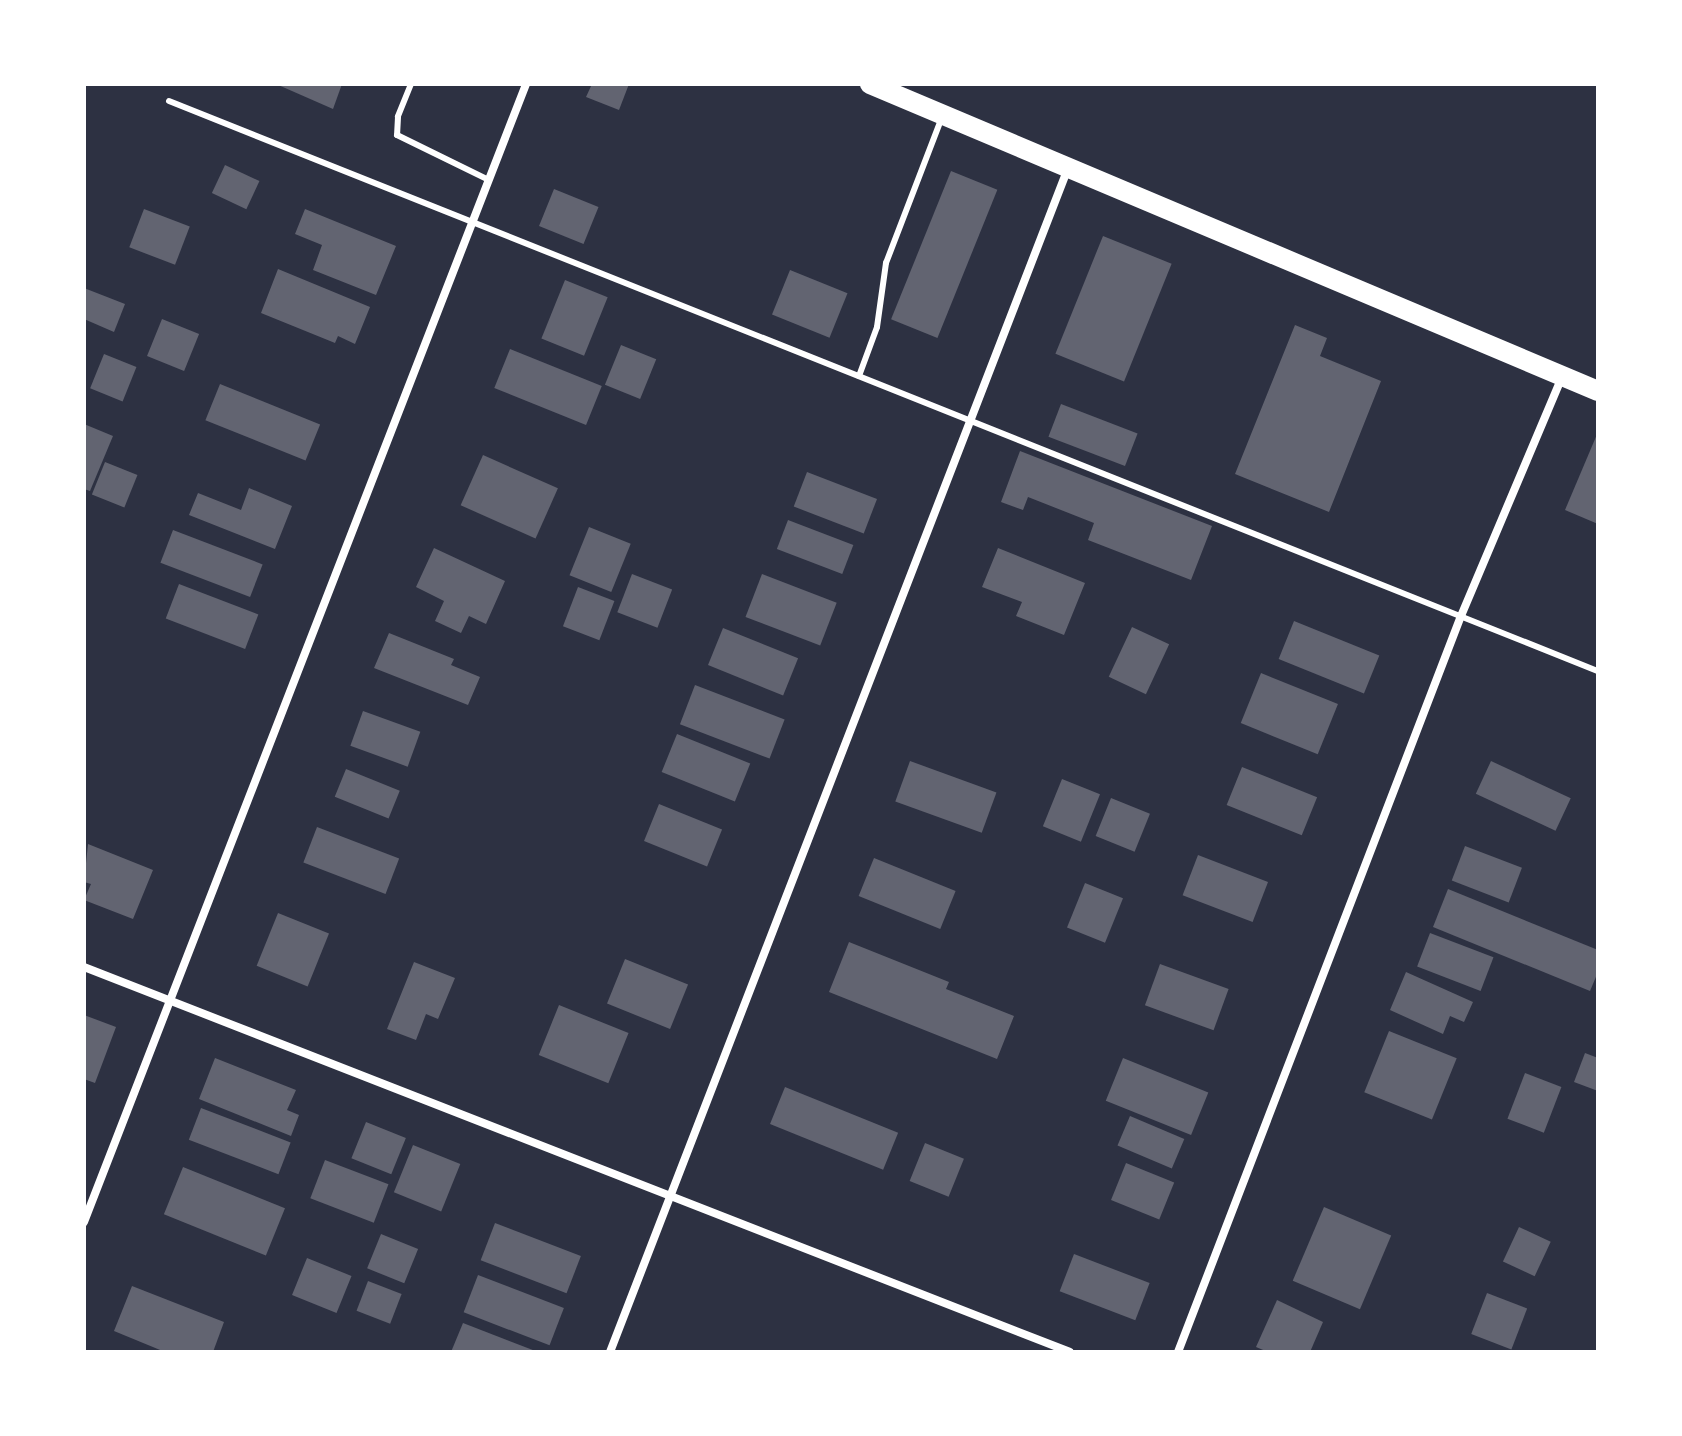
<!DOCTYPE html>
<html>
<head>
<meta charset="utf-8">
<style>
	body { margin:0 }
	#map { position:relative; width:1682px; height:1436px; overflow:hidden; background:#2d3142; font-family:Helvetica,sans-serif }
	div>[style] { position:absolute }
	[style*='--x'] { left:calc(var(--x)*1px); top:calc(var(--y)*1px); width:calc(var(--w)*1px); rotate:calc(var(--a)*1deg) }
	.building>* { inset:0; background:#626471; transform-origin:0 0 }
	.service>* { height:6px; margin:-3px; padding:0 3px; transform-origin:3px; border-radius:3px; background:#fff }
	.minor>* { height:8px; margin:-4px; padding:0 4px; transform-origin:4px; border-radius:4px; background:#fff }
	.primary>* { height:20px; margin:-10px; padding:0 10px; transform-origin:10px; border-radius:10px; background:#fff }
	span { translate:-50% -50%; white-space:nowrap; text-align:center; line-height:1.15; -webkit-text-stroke:6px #fff; paint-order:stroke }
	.frame { position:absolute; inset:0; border:86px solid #fff; pointer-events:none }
</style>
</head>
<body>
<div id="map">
	<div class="building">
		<i style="clip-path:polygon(276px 84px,342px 84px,333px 109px)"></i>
		<i style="clip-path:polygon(592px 84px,629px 84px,619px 110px,586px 97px)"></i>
		<i style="left:225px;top:165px;width:38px;height:31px;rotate:25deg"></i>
		<i style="left:951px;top:171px;width:50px;height:160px;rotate:22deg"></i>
		<i style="left:554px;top:189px;width:48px;height:40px;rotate:22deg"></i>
		<i style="left:144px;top:209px;width:49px;height:41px;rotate:21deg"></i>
		<i style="clip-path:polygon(305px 209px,396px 246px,376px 295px,313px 270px,322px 245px,295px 234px)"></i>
		<i style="left:1103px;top:236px;width:74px;height:127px;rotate:22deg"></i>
		<i style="clip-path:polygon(278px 269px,370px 307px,355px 344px,338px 336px,335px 343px,261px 313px)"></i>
		<i style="left:790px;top:270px;width:62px;height:48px;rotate:22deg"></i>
		<i style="left:565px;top:280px;width:46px;height:63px;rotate:22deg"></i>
		<i style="clip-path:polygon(84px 288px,125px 304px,114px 332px,84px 319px)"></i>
		<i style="left:162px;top:319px;width:40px;height:40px;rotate:22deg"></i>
		<i style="clip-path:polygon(1295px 325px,1327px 338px,1320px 356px,1381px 381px,1329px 512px,1235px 474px)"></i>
		<i style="left:621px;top:345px;width:38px;height:43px;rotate:22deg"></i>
		<i style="left:510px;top:349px;width:99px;height:42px;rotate:22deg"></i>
		<i style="left:104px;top:354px;width:35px;height:37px;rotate:22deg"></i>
		<i style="left:220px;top:384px;width:108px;height:39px;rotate:22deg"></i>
		<i style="left:1061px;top:404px;width:82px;height:35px;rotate:21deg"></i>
		<i style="clip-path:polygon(84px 424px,113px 436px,90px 491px,84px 489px)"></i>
		<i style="clip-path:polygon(1598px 432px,1598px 524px,1565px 510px)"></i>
		<i style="clip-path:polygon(1020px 451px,1212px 526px,1191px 580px,1088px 540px,1094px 523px,1028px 497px,1023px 510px,1001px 502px)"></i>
		<i style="left:483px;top:455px;width:82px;height:55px;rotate:24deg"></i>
		<i style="left:105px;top:462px;width:35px;height:35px;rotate:22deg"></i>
		<i style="left:807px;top:472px;width:75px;height:37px;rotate:21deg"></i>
		<i style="clip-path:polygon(249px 488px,292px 506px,275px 549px,189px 515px,198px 493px,241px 510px)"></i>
		<i style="left:788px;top:520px;width:70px;height:31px;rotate:21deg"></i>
		<i style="left:589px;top:527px;width:45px;height:52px;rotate:22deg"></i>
		<i style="left:173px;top:530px;width:96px;height:35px;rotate:21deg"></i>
		<i style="clip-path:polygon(434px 548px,505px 581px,486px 624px,469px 616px,461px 633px,435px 621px,444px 601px,416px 587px)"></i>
		<i style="clip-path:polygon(998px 548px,1085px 583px,1064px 635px,1016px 616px,1022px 602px,982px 587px)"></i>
		<i style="left:632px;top:574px;width:43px;height:41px;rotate:21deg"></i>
		<i style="left:762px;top:574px;width:80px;height:46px;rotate:21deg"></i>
		<i style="left:179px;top:584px;width:85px;height:37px;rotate:21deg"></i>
		<i style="left:578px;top:587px;width:39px;height:42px;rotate:21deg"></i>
		<i style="left:1294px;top:621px;width:92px;height:41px;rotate:22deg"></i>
		<i style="left:1132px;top:627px;width:41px;height:55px;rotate:25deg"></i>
		<i style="left:723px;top:628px;width:81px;height:40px;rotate:22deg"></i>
		<i style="clip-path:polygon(389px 633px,454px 659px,451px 665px,480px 677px,468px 705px,374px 668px)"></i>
		<i style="left:1261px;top:673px;width:83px;height:54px;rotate:22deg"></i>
		<i style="left:695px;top:685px;width:96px;height:42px;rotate:21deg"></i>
		<i style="left:363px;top:711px;width:61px;height:37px;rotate:20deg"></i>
		<i style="left:677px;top:734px;width:79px;height:41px;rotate:22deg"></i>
		<i style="left:910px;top:761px;width:92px;height:43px;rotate:20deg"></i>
		<i style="left:1491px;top:761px;width:88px;height:36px;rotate:25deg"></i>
		<i style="left:1242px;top:767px;width:81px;height:41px;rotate:22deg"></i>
		<i style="left:346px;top:769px;width:58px;height:30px;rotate:22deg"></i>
		<i style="left:1062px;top:779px;width:41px;height:51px;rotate:22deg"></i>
		<i style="left:1111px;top:798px;width:42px;height:41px;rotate:22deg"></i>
		<i style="left:659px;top:804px;width:68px;height:40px;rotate:22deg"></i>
		<i style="left:317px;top:827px;width:88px;height:38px;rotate:21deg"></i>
		<i style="clip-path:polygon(88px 844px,153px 870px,133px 919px,84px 900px,91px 884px,84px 882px)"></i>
		<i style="left:1465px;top:846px;width:61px;height:37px;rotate:21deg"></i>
		<i style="left:1198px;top:855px;width:75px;height:43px;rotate:21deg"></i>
		<i style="left:874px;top:858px;width:88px;height:41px;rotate:22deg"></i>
		<i style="left:1085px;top:883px;width:41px;height:48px;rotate:22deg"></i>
		<i style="clip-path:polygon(1448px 889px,1598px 950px,1598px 972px,1590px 991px,1433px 927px)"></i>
		<i style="left:278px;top:913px;width:55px;height:57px;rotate:22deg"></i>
		<i style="left:1430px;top:933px;width:68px;height:36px;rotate:21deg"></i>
		<i style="clip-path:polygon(849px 942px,949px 982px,946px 989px,1014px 1016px,997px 1059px,829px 992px)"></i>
		<i style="left:625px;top:959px;width:68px;height:48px;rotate:22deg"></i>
		<i style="clip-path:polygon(414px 962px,455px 978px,438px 1019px,426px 1014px,416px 1040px,387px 1029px)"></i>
		<i style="left:1160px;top:964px;width:73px;height:44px;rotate:20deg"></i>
		<i style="clip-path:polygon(1406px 972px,1473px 1002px,1464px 1022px,1450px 1016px,1443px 1034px,1390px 1010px)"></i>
		<i style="left:559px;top:1005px;width:75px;height:54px;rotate:22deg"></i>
		<i style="clip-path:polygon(84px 1015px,116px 1027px,95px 1083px,84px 1079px)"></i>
		<i style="left:1389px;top:1031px;width:73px;height:66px;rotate:22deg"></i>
		<i style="clip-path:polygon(1585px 1053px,1598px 1058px,1598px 1091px,1574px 1082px)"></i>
		<i style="clip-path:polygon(215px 1058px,296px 1090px,287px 1110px,299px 1115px,291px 1136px,199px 1099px)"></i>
		<i style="left:1123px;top:1058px;width:92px;height:46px;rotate:22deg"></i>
		<i style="left:1525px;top:1073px;width:39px;height:49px;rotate:21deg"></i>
		<i style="left:785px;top:1087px;width:122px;height:40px;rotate:22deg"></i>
		<i style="left:201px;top:1108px;width:96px;height:34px;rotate:21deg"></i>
		<i style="left:1130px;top:1116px;width:59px;height:32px;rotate:23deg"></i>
		<i style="left:366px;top:1122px;width:43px;height:39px;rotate:22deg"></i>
		<i style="left:925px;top:1143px;width:42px;height:41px;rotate:22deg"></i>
		<i style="left:413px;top:1145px;width:51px;height:51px;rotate:22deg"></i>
		<i style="left:325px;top:1160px;width:68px;height:41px;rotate:21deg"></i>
		<i style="left:1126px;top:1163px;width:52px;height:40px;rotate:22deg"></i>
		<i style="left:183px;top:1167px;width:110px;height:51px;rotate:22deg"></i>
		<i style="left:1324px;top:1207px;width:73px;height:80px;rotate:23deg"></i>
		<i style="left:495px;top:1223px;width:92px;height:40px;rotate:21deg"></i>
		<i style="left:1519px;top:1227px;width:35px;height:38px;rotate:25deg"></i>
		<i style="left:381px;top:1234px;width:40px;height:37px;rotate:22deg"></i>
		<i style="left:1074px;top:1254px;width:81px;height:40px;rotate:21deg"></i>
		<i style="left:307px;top:1258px;width:48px;height:40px;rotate:22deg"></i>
		<i style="left:478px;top:1275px;width:92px;height:40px;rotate:21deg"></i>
		<i style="left:368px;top:1281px;width:36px;height:32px;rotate:21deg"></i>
		<i style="clip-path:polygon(132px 1286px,224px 1322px,213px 1352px,165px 1352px,114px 1331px)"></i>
		<i style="left:1487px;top:1293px;width:43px;height:44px;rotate:21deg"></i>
		<i style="clip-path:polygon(1277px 1300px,1323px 1322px,1310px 1352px,1268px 1352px,1256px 1347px)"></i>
		<i style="clip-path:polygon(463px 1323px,538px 1352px,451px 1352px)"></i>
	</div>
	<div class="service">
		<i style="--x:411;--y:84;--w:35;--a:112"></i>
		<i style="--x:398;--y:117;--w:18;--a:93"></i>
		<i style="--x:397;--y:135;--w:102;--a:26.1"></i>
		<i style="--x:169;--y:101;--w:1538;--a:21.75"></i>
		<i style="--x:859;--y:376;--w:52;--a:-69.8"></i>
		<i style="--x:877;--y:327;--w:65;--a:-82"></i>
		<i style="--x:886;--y:263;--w:153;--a:-69"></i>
	</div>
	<div class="minor">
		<i style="--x:84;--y:967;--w:1058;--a:21.33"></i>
		<i style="--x:84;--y:1222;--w:1221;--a:-68.77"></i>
		<i style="--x:610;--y:1352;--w:1266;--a:-68.85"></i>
		<i style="--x:1178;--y:1352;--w:789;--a:-68.97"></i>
		<i style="--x:1461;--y:616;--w:259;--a:-67.1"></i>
	</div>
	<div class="primary">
		<i style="--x:870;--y:84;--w:790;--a:22.87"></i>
	</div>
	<div class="frame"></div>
</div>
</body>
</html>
